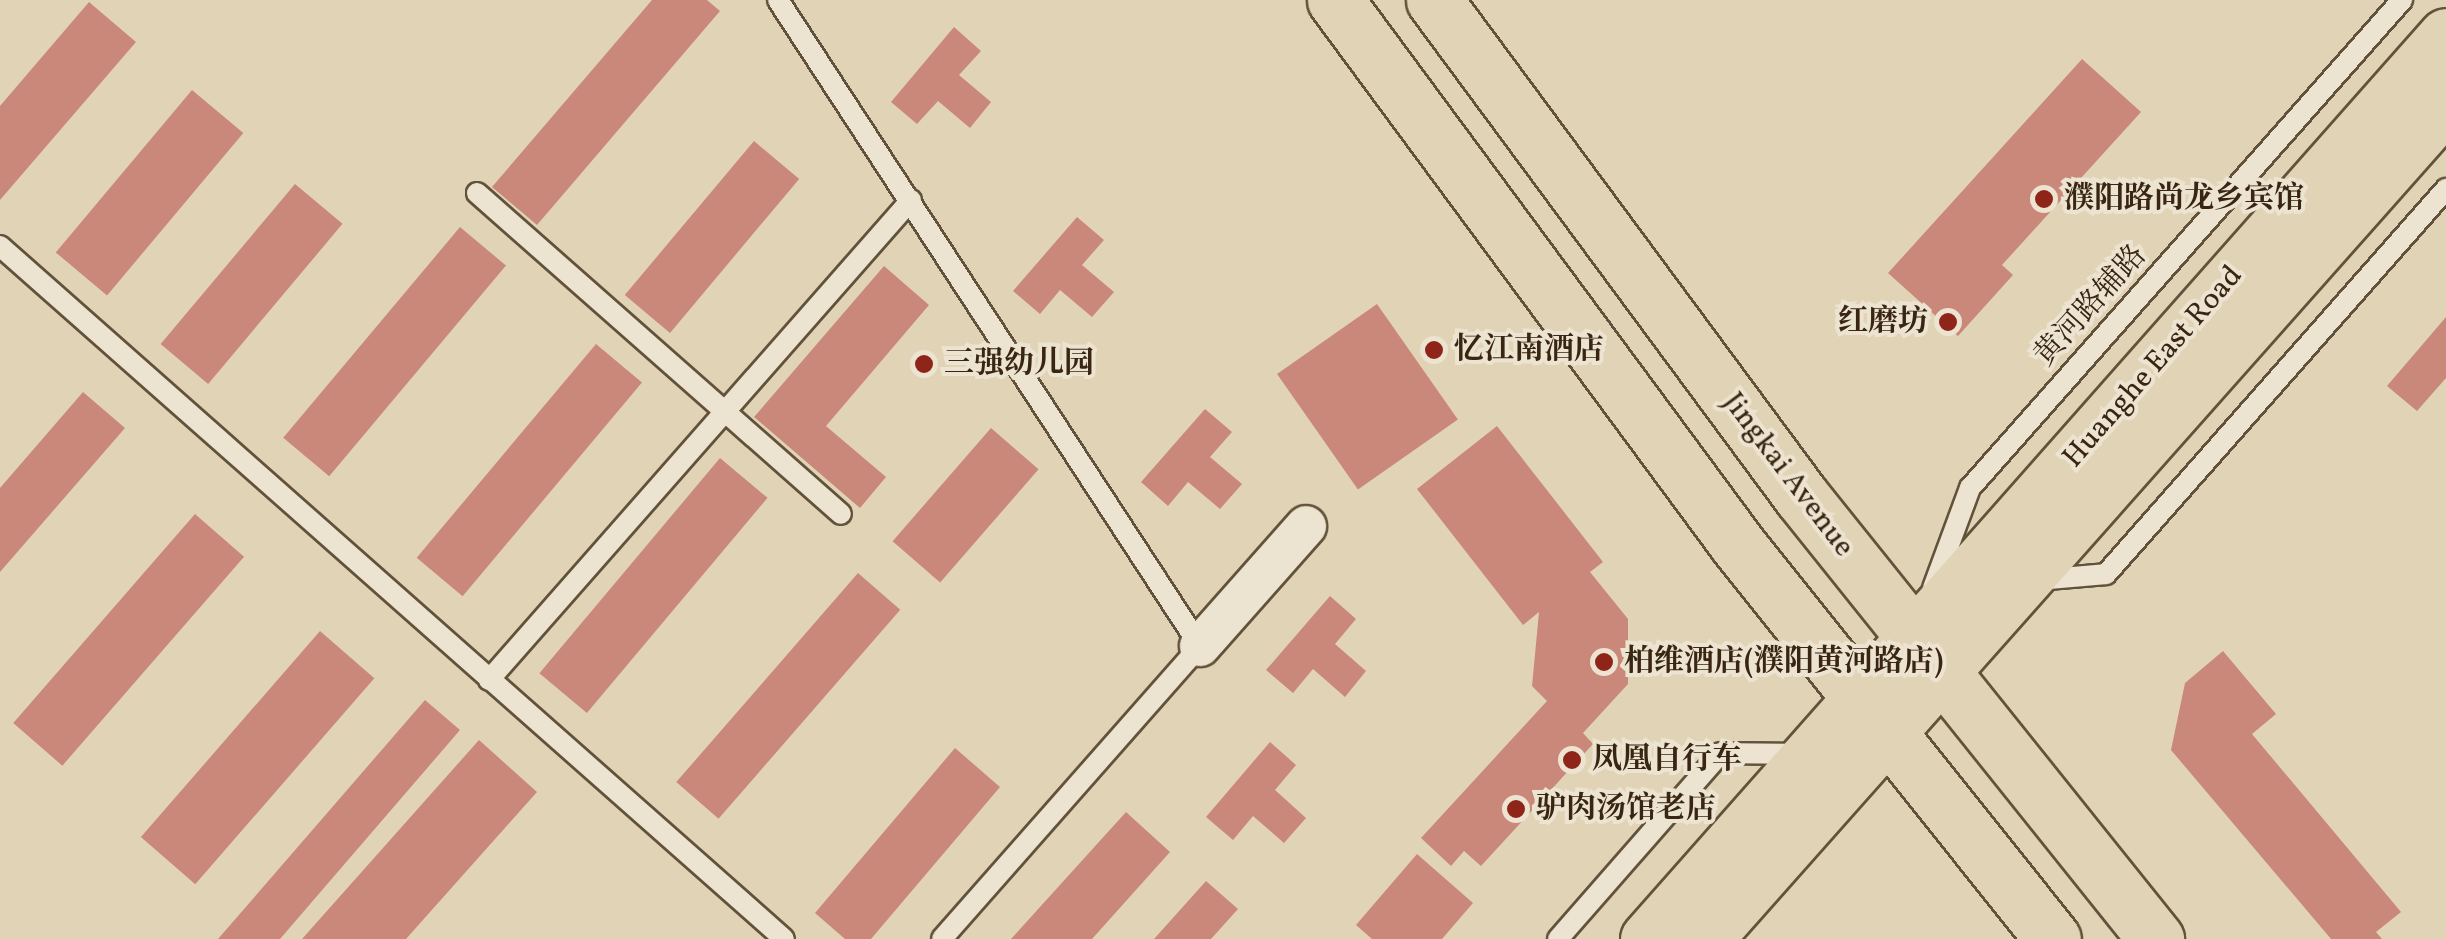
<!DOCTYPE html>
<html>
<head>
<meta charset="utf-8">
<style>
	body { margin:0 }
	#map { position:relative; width:2446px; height:939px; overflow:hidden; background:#e1d4b6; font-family:Vollkorn,"Noto Serif SC",serif }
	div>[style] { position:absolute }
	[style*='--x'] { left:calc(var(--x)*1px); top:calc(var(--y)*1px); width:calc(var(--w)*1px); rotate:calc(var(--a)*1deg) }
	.building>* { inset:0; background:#ca887b; transform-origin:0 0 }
	.roads { filter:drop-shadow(2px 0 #62523b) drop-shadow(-2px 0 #62523b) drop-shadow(0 2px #62523b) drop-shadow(0 -2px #62523b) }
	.lane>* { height:20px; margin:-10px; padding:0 10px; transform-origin:10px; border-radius:10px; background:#ece3d0 }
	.street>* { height:40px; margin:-20px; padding:0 20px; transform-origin:20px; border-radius:20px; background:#ece3d0 }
	.primary>* { height:55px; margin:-27.5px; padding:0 27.5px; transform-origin:27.5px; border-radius:27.5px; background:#e1d4b6 }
	.dots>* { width:28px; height:28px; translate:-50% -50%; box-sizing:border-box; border:5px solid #ece3d0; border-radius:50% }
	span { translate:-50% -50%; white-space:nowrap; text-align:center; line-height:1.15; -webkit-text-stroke:8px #ece3d0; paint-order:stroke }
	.poi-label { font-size:30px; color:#382612; font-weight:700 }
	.left { translate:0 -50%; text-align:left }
	.right { translate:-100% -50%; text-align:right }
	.street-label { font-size:30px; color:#382612 }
</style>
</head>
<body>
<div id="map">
	<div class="building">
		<i style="clip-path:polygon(652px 0,707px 0,720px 11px,537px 225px,492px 187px)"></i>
		<i style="clip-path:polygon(89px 2px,136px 42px,0 200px,0 106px)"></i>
		<i style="clip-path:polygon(954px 27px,981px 51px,959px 75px,991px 102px,970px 128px,938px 101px,917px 124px,891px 102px)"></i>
		<i style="clip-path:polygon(2082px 59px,2141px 112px,2002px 265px,2013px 275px,1958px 336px,1888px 273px)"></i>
		<i style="left:192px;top:90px;width:67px;height:212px;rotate:40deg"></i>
		<i style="left:754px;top:141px;width:59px;height:201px;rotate:40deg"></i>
		<i style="left:295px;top:184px;width:62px;height:209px;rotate:40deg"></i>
		<i style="clip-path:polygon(1077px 217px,1104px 240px,1082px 265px,1114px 292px,1092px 317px,1060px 290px,1040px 314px,1013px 291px)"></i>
		<i style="left:460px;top:227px;width:60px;height:275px;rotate:40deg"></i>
		<i style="clip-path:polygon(884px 266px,929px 305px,826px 426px,886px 477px,860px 508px,754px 417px)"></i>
		<i style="left:1377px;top:304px;width:141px;height:122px;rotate:55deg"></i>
		<i style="clip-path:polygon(2446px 317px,2446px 378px,2417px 411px,2387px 386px)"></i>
		<i style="left:596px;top:344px;width:60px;height:279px;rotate:40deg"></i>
		<i style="clip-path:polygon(83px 392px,125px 428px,0 572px,0 488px)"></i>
		<i style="clip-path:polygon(1205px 409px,1232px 432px,1210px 457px,1242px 484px,1220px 509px,1188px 482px,1168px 506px,1141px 482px)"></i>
		<i style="clip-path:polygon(1497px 426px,1603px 562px,1590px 572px,1628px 619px,1628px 684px,1583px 733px,1593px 744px,1481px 866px,1464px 851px,1451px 866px,1421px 838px,1547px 701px,1532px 686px,1539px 612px,1523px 625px,1417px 489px)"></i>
		<i style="left:991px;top:428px;width:63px;height:150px;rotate:41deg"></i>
		<i style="left:720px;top:458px;width:62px;height:281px;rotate:40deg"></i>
		<i style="left:195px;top:514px;width:65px;height:277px;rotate:41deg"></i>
		<i style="left:858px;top:573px;width:56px;height:277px;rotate:41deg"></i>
		<i style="clip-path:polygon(1330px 596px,1356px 619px,1335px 644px,1366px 671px,1345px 697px,1313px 669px,1293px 693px,1266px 670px)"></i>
		<i style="left:320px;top:631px;width:72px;height:273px;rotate:41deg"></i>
		<i style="clip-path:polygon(2223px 651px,2276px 714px,2252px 734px,2401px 912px,2376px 932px,2382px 939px,2331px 939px,2171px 750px,2185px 683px)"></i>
		<i style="clip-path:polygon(425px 700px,460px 730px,280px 939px,218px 939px)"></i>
		<i style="clip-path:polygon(479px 740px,537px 792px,406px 939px,302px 939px)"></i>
		<i style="clip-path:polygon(1270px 742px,1296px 765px,1275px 790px,1306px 818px,1284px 843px,1253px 816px,1233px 840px,1206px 817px)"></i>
		<i style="clip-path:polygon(955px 748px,1000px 787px,871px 939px,845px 939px,815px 913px)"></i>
		<i style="clip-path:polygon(1126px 812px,1170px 852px,1092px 939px,1011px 939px)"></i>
		<i style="clip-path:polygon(1417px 854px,1473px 903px,1442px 939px,1372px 939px,1356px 925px)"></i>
		<i style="clip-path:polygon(1206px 881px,1238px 909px,1211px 939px,1154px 939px)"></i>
	</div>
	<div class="roads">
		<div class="lane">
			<i style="--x:778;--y:0;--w:772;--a:56.85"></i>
			<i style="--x:1200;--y:646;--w:390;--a:131.4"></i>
			<i style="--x:477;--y:193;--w:485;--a:41.4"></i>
			<i style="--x:0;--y:246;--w:1046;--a:41.47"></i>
			<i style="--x:2038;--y:580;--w:68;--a:-5"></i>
			<i style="--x:2106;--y:574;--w:514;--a:-48.55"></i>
			<i style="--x:1933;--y:588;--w:107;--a:-69.7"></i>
			<i style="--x:1970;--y:488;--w:652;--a:-48.48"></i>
			<i style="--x:489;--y:680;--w:639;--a:-48.68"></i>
			<i style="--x:1558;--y:939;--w:247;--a:-48.8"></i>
			<i style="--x:1721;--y:753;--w:78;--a:0.7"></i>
		</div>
		<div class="street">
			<i style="--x:1200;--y:646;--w:160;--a:-48.5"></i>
		</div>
		<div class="primary">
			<i style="--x:1335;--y:0;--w:678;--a:53.52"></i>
			<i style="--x:1738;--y:545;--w:504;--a:51.36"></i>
			<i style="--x:1434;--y:0;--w:617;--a:53.5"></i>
			<i style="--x:1801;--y:496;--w:568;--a:51.29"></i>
			<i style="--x:1648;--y:939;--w:1205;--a:-48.53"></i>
			<i style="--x:1704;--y:939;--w:1118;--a:-48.41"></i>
		</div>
	</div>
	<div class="dots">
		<i style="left:2044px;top:199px;background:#8f2418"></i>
		<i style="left:1948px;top:322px;background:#8f2418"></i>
		<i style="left:1434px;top:350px;background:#8f2418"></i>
		<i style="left:924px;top:364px;background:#8f2418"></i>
		<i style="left:1604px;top:662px;background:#8f2418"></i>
		<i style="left:1572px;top:760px;background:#8f2418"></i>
		<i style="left:1516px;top:809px;background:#8f2418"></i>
	</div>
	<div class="poi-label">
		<span class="left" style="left:2064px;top:199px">濮阳路尚龙乡宾馆</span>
		<span class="right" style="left:1928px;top:322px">红磨坊</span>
		<span class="left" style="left:1454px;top:350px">忆江南酒店</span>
		<span class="left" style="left:944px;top:364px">三强幼儿园</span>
		<span class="left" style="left:1624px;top:662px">柏维酒店(濮阳黄河路店)</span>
		<span class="left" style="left:1592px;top:760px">凤凰自行车</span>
		<span class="left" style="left:1536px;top:809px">驴肉汤馆老店</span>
	</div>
	<div class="street-label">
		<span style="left:2091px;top:306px;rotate:-48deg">黄河路辅路</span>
		<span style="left:2153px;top:367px;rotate:-49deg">Huanghe East Road</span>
		<span style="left:1788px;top:475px;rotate:53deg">Jingkai Avenue</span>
	</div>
</div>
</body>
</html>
